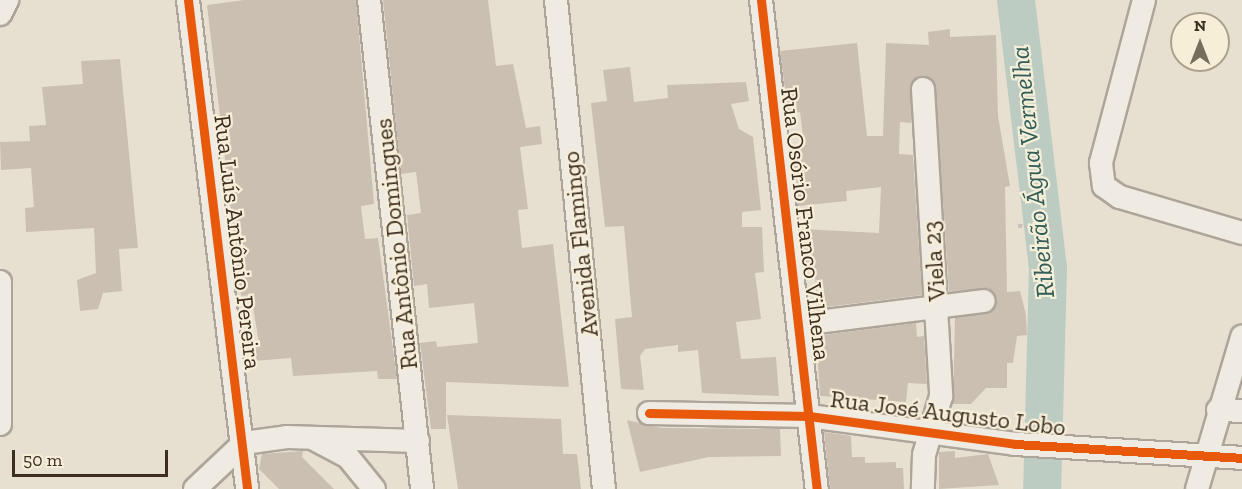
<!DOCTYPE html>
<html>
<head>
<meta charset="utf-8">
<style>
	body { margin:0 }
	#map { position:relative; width:1242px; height:489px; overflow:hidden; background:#e7e0d1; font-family:"Zilla Slab",serif }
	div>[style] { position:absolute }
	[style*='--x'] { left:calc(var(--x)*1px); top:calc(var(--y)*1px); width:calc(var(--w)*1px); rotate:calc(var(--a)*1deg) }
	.river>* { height:38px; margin:-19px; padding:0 19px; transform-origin:19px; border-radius:19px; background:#bcccc2 }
	.building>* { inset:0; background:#cbbfb2 }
	.path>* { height:4px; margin-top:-2px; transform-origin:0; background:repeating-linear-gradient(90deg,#c8c2b9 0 4.5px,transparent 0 7.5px) }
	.roads { filter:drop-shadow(2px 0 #ada599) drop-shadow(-2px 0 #ada599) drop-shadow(0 2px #ada599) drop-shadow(0 -2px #ada599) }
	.minor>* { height:22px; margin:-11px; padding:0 11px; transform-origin:11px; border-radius:11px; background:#efebe3 }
	.cycleway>* { height:9px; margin:-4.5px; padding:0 4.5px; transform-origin:4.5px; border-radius:4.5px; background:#e8590c }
	span { translate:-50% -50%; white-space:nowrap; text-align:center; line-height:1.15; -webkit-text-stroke:4.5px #f7eed8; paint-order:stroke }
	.street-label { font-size:24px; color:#3d2e20 }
	.water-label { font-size:26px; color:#2f5d5a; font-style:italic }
	.north { position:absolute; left:1170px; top:12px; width:60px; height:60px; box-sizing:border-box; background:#f7eed8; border:2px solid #ada18e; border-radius:50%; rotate:0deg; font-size:16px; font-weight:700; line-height:24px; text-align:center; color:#3d2e20 }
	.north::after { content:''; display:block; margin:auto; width:21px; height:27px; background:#786c5e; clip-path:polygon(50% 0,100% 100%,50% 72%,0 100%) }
	.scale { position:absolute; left:12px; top:450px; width:156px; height:27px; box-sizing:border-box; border:3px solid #3d2e20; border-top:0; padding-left:8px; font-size:18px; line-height:21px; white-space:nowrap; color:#3d2e20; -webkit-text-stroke:4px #f7eed8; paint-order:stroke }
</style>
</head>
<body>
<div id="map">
	<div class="river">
		<i style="--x:1016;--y:0;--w:269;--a:83.2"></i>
		<i style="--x:1048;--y:267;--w:222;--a:91.5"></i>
	</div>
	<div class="building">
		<i style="clip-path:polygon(244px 0,356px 0,374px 204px,361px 206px,365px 239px,378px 238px,397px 379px,378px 379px,377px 371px,293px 376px,291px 358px,254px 361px,251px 344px,259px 343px,251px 295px,241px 296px,207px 5px)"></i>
		<i style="clip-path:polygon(383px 0,488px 0,496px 66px,513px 64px,526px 128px,540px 126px,542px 144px,520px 147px,528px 209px,518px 210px,522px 248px,553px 244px,569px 387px,446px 382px,446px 429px,431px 429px,420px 343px,436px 341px,437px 347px,478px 343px,474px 303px,429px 308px,427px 284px,414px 286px,407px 215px,421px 213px,416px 172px,401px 174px)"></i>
		<i style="clip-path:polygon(950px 29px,950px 37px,996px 35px,998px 116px,1010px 186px,1005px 187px,1007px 292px,1020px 291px,1026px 315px,1027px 335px,1017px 336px,1013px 363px,1007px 363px,1007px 388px,986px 388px,971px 404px,953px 404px,955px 318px,992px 312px,997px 300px,989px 288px,949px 292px,935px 82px,923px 76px,911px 82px,911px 123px,900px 122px,899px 154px,913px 155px,922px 295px,818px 308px,814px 266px,805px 267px,802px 229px,879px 233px,881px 187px,846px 191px,847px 201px,798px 206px,791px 146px,804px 145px,800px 112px,788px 114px,780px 51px,857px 43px,867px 136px,883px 136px,886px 43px,929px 45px,928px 32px)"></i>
		<i style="clip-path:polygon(120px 59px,138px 248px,119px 249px,122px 291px,103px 293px,98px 309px,80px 311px,77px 280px,96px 273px,94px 228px,26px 232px,25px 208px,34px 207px,31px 168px,1px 170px,0 142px,30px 141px,29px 126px,46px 125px,42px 87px,83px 84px,81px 61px)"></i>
		<i style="clip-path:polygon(630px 67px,634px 102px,668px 98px,667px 85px,746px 82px,749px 101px,731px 104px,739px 129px,753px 137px,761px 210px,742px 212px,742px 227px,762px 227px,764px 272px,755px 273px,761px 319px,736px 322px,741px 359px,776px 357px,779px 396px,702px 393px,698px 350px,678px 352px,678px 345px,645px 349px,640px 356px,644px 390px,621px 389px,615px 319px,632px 317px,624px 226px,605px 227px,591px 103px,607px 101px,603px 70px)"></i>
		<i style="clip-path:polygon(916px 323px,917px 337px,924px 336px,927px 384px,908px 383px,906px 402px,820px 396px,816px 336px)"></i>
		<i style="clip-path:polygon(447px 415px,561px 419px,563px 454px,577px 454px,581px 489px,458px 489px)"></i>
		<i style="clip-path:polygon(627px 420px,661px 428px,780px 429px,781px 456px,709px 457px,640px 472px)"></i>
		<i style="clip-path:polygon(824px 432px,851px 436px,852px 457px,865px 457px,865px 463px,896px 462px,896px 468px,903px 468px,904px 489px,830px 489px)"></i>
		<i style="clip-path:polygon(303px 451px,302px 457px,334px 489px,279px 489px,259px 469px,262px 454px)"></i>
		<i style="clip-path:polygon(955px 451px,955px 458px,988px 454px,999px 485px,939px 489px,939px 452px)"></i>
	</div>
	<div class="path">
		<i style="--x:1018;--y:226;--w:39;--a:1"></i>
	</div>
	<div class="roads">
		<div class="minor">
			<i style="--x:188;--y:0;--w:493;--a:83.1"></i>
			<i style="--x:369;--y:0;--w:492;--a:83.8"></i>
			<i style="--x:556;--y:0;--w:491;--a:84.4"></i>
			<i style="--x:761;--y:0;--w:492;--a:83.5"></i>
			<i style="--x:1144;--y:0;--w:169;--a:104.8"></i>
			<i style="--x:1101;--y:163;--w:23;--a:83"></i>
			<i style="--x:1104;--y:186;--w:19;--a:35"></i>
			<i style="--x:1120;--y:197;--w:127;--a:16.4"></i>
			<i style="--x:0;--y:14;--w:16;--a:-63"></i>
			<i style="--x:923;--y:89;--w:308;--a:86.6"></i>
			<i style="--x:941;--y:396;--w:61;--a:106.1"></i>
			<i style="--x:924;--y:455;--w:34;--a:92"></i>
			<i style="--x:0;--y:282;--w:142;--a:90"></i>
			<i style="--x:802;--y:324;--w:183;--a:-7.2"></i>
			<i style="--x:1218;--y:410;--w:24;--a:2"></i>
			<i style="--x:649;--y:413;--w:160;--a:1.1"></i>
			<i style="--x:809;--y:416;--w:208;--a:7.7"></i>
			<i style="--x:1015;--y:444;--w:227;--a:3.5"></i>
			<i style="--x:316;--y:440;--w:36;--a:28"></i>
			<i style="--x:348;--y:457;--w:41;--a:50.9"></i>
			<i style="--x:195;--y:489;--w:67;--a:-43.2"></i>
			<i style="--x:244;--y:443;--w:43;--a:-7.9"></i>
			<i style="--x:287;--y:437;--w:131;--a:1.7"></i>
			<i style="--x:1197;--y:489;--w:159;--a:-73.5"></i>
		</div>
	</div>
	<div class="cycleway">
		<i style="--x:188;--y:0;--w:493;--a:83.1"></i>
		<i style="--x:761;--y:0;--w:492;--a:83.5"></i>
		<i style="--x:649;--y:413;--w:160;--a:1.1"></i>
		<i style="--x:809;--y:416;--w:208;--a:7.7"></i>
		<i style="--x:1015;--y:444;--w:227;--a:3.5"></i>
	</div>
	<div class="street-label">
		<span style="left:806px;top:224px;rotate:83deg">Rua Osório Franco Vilhena</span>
		<span style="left:238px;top:242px;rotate:83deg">Rua Luís Antônio Pereira</span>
		<span style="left:396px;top:244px;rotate:-96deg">Rua Antônio Domingues</span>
		<span style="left:580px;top:244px;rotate:-96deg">Avenida Flamingo</span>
		<span style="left:934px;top:261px;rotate:-94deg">Viela 23</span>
		<span style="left:948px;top:413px;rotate:7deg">Rua José Augusto Lobo</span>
	</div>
	<div class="water-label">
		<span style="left:1033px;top:172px;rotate:-96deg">Ribeirão Água Vermelha</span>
	</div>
	<div class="north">N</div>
	<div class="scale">50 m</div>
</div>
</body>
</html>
